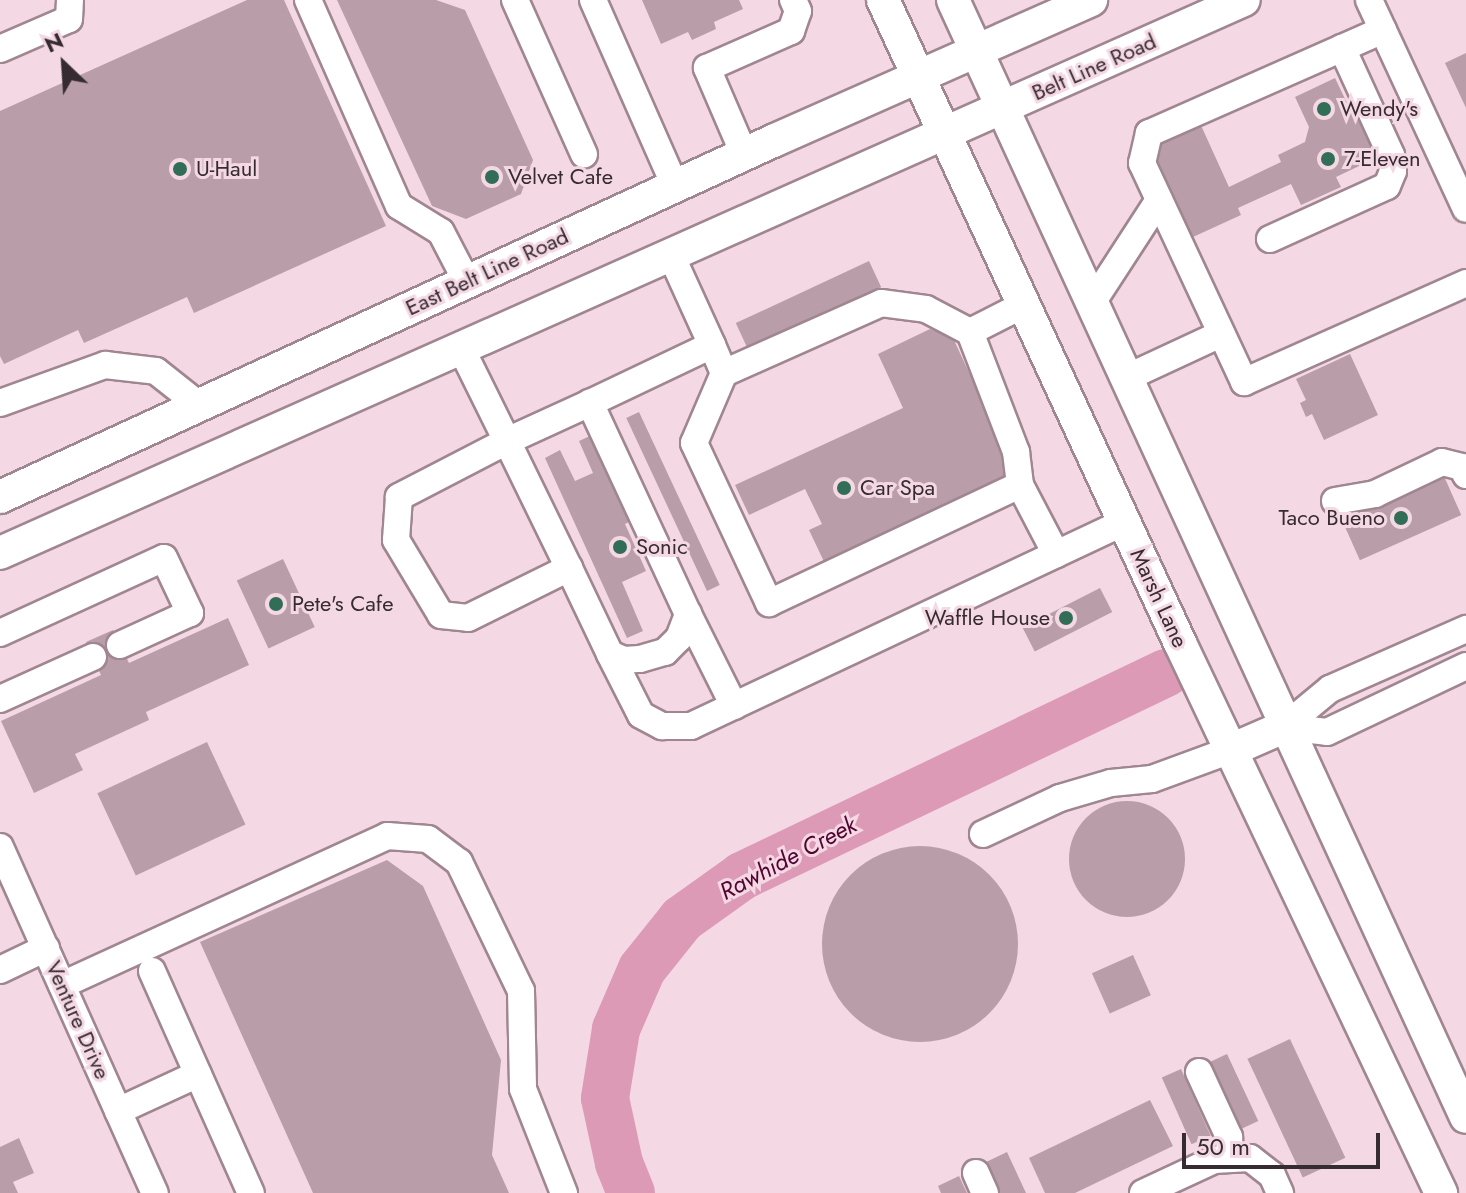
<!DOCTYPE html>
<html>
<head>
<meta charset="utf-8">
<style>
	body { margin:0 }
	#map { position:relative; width:1466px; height:1193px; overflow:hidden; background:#f4d8e3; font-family:Jost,sans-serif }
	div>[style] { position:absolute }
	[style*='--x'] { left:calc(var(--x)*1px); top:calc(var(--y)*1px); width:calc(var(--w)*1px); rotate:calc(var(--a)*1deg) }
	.river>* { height:48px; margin:-24px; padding:0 24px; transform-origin:24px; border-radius:24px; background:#dc9ab7 }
	.building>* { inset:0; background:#b99ea9; transform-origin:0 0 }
	.round { border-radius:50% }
	.roads { filter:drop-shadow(2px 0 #a08691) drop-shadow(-2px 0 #a08691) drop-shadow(0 2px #a08691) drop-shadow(0 -2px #a08691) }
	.minor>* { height:26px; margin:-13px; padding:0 13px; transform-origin:13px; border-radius:13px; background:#fff }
	.major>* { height:32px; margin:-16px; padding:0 16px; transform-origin:16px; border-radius:16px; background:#fff }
	.dots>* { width:22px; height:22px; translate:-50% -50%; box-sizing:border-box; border:4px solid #f4d8e3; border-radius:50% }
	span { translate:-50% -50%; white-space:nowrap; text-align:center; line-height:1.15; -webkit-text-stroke:6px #f4d8e3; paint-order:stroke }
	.street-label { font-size:22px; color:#362b30 }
	.poi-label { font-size:22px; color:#362b30 }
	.left { translate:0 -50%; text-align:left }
	.right { translate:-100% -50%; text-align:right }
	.water-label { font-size:24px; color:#530433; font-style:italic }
	.north { position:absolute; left:24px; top:24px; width:80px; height:80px; -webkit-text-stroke:6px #f4d8e3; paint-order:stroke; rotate:335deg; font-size:22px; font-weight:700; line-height:32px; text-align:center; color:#362b30 }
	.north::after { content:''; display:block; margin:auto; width:28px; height:36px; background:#362b30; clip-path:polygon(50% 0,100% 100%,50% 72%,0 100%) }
	.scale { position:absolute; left:1182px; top:1133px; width:198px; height:36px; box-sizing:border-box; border:4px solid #362b30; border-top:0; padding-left:10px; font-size:24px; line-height:28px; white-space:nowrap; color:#362b30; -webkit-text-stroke:6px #f4d8e3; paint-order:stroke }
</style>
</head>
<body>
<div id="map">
	<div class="river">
		<i style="--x:631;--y:1193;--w:32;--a:-112"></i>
		<i style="--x:619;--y:1163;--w:66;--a:-102.2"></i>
		<i style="--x:605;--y:1098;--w:70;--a:-80.9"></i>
		<i style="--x:616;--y:1029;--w:65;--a:-66.6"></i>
		<i style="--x:642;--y:969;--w:64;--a:-51.3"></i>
		<i style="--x:682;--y:919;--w:74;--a:-35.6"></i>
		<i style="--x:742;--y:876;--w:470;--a:-25.6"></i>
	</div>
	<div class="building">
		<i style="clip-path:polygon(247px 0,284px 0,386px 226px,194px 313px,187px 297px,84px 343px,78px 330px,4px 364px,0 356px,0 111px)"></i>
		<i style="clip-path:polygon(337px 0,436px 0,465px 10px,533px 160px,521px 194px,466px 219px,432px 206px)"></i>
		<i style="clip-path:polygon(642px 0,739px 0,743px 9px,714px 22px,716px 29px,692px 40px,688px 32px,661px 44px)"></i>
		<i style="clip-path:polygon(1466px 53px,1466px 108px,1445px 63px)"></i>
		<i style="clip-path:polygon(1335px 78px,1347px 103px,1352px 101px,1378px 157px,1336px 177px,1341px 187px,1301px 205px,1291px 184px,1238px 208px,1241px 215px,1193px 237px,1150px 144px,1199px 121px,1229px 187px,1281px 162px,1278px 155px,1305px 142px,1309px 127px,1295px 97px)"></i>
		<i style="left:869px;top:261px;width:29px;height:147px;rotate:65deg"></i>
		<i style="clip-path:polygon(930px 329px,953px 338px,1011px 463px,1001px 488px,827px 568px,809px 530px,822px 524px,805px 489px,749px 515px,735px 485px,903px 408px,878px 354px)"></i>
		<i style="clip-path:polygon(1350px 354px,1378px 415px,1324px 440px,1312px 414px,1306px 417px,1300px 403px,1306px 400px,1296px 379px)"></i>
		<i style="left:639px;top:412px;width:191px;height:14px;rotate:65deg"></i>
		<i style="clip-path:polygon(592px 435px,631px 521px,625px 524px,646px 571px,622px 582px,643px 631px,627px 638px,545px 458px,560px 450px,575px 481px,593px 473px,579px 441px)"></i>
		<i style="left:1443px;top:474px;width:45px;height:111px;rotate:66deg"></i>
		<i style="left:283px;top:559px;width:75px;height:51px;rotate:65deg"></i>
		<i style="left:1100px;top:588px;width:27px;height:87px;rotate:63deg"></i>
		<i style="clip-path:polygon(228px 618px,249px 665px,146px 712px,149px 720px,75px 754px,83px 770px,34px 793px,1px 721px,101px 675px,86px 642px,113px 630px,129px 663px)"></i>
		<i style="left:207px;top:742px;width:91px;height:121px;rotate:65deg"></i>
		<i class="round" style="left:1069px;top:801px;width:116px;height:116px"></i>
		<i class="round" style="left:822px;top:846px;width:196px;height:196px"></i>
		<i style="clip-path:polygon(387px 860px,423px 886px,501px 1060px,492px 1155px,509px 1193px,313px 1193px,200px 942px)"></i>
		<i style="left:1133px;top:955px;width:44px;height:45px;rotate:66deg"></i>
		<i style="left:1290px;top:1039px;width:131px;height:47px;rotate:65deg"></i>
		<i style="left:1227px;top:1054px;width:74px;height:22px;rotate:65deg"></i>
		<i style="left:1181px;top:1069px;width:73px;height:21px;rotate:66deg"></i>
		<i style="clip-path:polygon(1150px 1100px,1173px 1146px,1075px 1193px,1045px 1193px,1029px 1158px)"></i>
		<i style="clip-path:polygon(19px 1138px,34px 1173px,13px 1182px,18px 1193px,0 1193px,0 1147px)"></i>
		<i style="clip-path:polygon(1007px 1152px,1026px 1193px,998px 1193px,984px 1163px)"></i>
		<i style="clip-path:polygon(959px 1176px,967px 1193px,941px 1193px,938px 1186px)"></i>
	</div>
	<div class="roads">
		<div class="minor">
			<i style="--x:308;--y:0;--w:225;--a:66.2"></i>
			<i style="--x:399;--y:206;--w:49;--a:31.8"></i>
			<i style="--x:441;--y:232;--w:56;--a:62.5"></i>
			<i style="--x:515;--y:0;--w:169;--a:65.9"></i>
			<i style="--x:593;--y:0;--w:203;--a:66.2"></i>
			<i style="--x:1369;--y:0;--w:230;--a:65.1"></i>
			<i style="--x:1383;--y:30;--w:256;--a:156.2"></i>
			<i style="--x:1149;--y:133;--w:31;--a:103"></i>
			<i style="--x:1142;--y:163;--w:242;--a:65"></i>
			<i style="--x:1244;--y:382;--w:243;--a:-24"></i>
			<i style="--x:0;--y:49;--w:75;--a:-23.5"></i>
			<i style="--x:69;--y:19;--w:19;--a:-87"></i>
			<i style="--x:744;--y:154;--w:94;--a:-113.3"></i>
			<i style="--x:707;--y:68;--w:92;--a:-23.8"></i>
			<i style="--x:791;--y:31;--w:21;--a:-71"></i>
			<i style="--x:798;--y:11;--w:12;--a:-114"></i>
			<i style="--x:1270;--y:239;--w:128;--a:-24.4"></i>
			<i style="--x:1387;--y:186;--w:16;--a:-68"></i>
			<i style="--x:1393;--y:171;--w:16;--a:-97"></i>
			<i style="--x:1391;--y:155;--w:118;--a:-114.6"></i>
			<i style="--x:1092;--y:303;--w:123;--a:-57"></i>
			<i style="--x:970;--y:332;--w:129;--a:69"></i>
			<i style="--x:1016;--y:452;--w:33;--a:83"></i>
			<i style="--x:1020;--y:485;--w:78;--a:62.4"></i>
			<i style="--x:712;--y:345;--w:30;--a:67"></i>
			<i style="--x:724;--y:373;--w:172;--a:-24"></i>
			<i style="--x:881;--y:303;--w:45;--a:7.6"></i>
			<i style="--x:926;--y:309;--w:50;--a:27.6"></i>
			<i style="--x:970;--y:332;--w:59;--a:-27"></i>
			<i style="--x:461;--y:348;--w:104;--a:63.7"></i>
			<i style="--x:507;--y:441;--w:141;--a:64"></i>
			<i style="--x:569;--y:568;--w:95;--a:64.5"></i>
			<i style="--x:610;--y:654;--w:15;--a:23"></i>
			<i style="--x:624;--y:660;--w:16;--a:-4"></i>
			<i style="--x:640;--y:659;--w:26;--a:-16"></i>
			<i style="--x:665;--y:652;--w:20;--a:-45"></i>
			<i style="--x:679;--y:638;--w:26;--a:-69"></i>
			<i style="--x:688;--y:614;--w:233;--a:-114.9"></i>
			<i style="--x:590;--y:403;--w:91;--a:155.4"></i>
			<i style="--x:507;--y:441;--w:122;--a:152.6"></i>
			<i style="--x:399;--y:497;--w:43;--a:94"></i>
			<i style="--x:396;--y:540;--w:87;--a:59"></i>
			<i style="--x:441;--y:615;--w:27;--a:6"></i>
			<i style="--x:468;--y:618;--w:113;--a:-26.3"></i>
			<i style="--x:724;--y:373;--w:76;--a:113.2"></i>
			<i style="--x:694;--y:443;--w:177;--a:64.9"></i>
			<i style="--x:769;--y:603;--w:277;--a:-25.2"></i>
			<i style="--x:1126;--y:378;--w:105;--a:-24.9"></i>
			<i style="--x:0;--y:403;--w:112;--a:-19.9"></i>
			<i style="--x:105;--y:365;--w:51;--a:6.7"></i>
			<i style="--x:156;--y:371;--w:55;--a:38.3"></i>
			<i style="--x:590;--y:403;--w:135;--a:-25.4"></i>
			<i style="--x:712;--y:345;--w:99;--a:-114.5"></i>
			<i style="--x:1335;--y:501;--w:41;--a:-9.9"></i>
			<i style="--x:1375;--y:494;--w:74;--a:-25.5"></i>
			<i style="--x:1442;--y:462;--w:21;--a:14"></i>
			<i style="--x:1462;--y:467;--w:9;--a:63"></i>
			<i style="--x:688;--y:614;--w:103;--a:63.4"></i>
			<i style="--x:0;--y:633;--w:180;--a:-24.6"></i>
			<i style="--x:164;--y:558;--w:61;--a:64.7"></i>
			<i style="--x:190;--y:613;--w:77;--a:155.4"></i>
			<i style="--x:610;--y:654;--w:68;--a:63.1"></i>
			<i style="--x:641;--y:715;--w:24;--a:28"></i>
			<i style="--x:662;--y:726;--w:29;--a:0"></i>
			<i style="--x:691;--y:726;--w:479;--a:-25.2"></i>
			<i style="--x:0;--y:699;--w:102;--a:-24.3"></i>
			<i style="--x:1284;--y:727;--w:60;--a:-39.6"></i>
			<i style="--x:1330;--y:689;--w:149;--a:-23.8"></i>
			<i style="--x:1284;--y:727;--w:43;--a:6.6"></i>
			<i style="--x:1327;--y:732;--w:154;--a:-25.4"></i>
			<i style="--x:983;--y:834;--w:85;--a:-25.1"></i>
			<i style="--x:1060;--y:798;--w:53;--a:-16.4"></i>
			<i style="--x:1111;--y:783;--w:41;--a:-5.6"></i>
			<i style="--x:1152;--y:779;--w:84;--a:-20.2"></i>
			<i style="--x:0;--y:847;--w:379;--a:65.9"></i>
			<i style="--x:0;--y:970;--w:51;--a:-25.6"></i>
			<i style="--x:152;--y:971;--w:243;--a:66"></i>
			<i style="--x:62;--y:985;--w:358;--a:-24.6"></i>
			<i style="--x:387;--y:836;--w:41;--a:4.2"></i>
			<i style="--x:428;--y:839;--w:39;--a:37"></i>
			<i style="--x:459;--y:862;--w:143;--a:64.3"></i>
			<i style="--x:521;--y:991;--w:98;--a:88.8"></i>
			<i style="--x:523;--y:1089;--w:112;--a:68.5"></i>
			<i style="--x:1199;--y:1072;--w:72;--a:65.2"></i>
			<i style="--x:1229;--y:1137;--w:22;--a:87"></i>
			<i style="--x:118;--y:1111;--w:88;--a:-24.8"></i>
			<i style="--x:976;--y:1173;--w:22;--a:66"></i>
			<i style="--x:1143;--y:1193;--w:78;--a:-24.9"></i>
			<i style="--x:1214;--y:1160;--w:36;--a:-3"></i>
			<i style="--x:1250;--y:1158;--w:28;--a:38"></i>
			<i style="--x:1272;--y:1175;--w:20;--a:66"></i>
		</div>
		<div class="major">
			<i style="--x:883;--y:0;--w:708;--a:65.21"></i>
			<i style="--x:1180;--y:643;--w:609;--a:64.61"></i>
			<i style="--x:953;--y:0;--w:1229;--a:65.33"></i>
			<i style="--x:0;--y:497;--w:851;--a:-24.73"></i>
			<i style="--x:773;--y:141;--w:348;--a:-23.9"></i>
			<i style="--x:0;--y:553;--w:1361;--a:-23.97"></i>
			<i style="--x:1231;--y:750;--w:58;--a:-23.5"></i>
		</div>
	</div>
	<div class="dots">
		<i style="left:1324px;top:109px;background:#326d57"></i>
		<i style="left:1328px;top:159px;background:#326d57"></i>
		<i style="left:180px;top:169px;background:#326d57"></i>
		<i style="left:492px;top:177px;background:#326d57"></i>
		<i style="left:844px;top:488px;background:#326d57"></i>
		<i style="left:1401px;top:518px;background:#326d57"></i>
		<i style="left:620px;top:547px;background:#326d57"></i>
		<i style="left:276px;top:604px;background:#326d57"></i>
		<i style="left:1066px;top:618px;background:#326d57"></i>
	</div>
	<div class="street-label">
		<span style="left:1094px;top:67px;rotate:-24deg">Belt Line Road</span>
		<span style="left:487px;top:272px;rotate:-25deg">East Belt Line Road</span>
		<span style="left:1159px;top:598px;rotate:65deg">Marsh Lane</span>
		<span style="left:78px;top:1020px;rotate:66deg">Venture Drive</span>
	</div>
	<div class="poi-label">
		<span class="left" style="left:1340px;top:109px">Wendy's</span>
		<span class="left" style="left:1344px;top:159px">7-Eleven</span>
		<span class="left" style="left:196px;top:169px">U-Haul</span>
		<span class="left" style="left:508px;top:177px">Velvet Cafe</span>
		<span class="left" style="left:860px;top:488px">Car Spa</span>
		<span class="right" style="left:1385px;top:518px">Taco Bueno</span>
		<span class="left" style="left:636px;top:547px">Sonic</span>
		<span class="left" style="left:292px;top:604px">Pete's Cafe</span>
		<span class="right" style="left:1050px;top:618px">Waffle House</span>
	</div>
	<div class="water-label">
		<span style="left:788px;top:858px;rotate:-28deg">Rawhide Creek</span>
	</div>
	<div class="north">N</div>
	<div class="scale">50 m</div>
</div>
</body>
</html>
